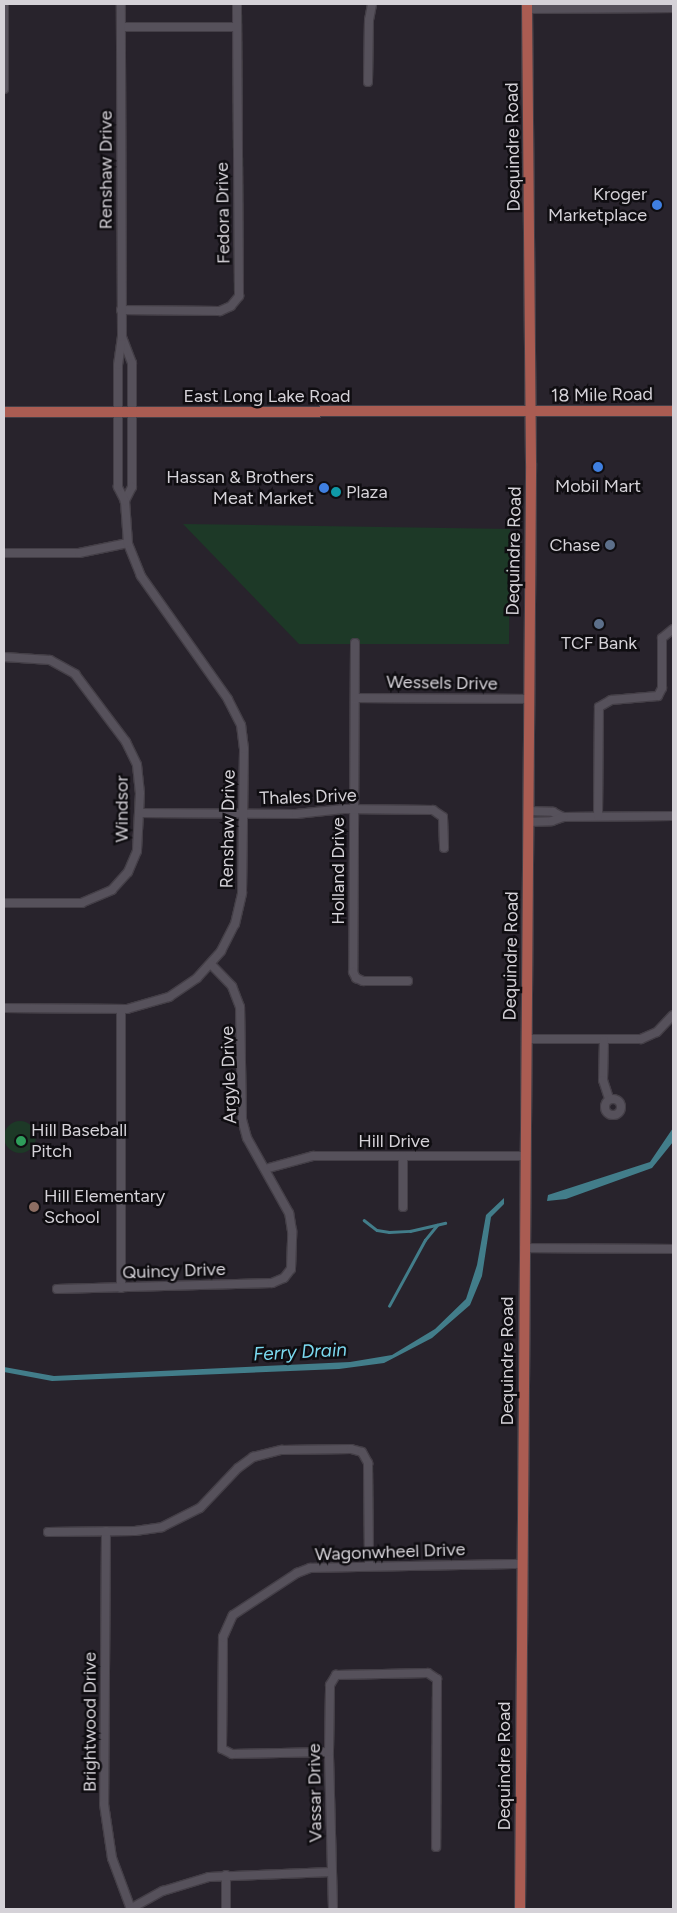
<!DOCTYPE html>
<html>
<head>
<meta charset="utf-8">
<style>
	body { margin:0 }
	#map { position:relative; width:677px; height:1913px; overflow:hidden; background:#28232c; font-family:Figtree,sans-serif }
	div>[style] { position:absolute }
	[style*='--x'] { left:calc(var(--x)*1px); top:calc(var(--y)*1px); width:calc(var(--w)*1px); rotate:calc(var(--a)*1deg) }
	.green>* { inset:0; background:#1d3927 }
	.round { border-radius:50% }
	.water>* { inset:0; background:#427d8a }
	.stream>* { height:2.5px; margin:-1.25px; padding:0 1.25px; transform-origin:1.25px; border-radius:1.25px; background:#427d8a }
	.roads { filter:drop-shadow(1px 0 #443f47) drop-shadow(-1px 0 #443f47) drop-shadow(0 1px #443f47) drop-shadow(0 -1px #443f47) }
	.minor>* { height:8px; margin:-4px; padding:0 4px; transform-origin:4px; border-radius:4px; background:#56515b }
	.minor>.ring { margin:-4px; padding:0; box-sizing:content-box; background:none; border:8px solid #56515b; border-radius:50% }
	.major>* { height:10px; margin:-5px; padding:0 5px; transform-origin:5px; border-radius:5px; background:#aa5c52 }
	.dots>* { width:14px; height:14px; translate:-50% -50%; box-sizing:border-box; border:2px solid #0f0d11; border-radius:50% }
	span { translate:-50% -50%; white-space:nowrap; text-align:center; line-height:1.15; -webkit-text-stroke:5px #0f0d11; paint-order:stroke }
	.street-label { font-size:18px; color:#d5d2d8 }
	.poi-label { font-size:18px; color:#d5d2d8 }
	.right { translate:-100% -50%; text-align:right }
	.left { translate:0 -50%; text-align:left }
	.water-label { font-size:19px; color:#7bd9ef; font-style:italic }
	.frame { position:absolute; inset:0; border:5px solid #d5d2d8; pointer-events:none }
</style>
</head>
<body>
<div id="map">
	<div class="green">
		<i style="clip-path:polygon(183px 524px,510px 529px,509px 644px,299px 644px)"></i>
		<i class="round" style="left:4px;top:1121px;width:32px;height:32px"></i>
	</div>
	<div class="water">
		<i style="clip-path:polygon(673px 1128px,673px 1142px,652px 1168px,566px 1199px,547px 1201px,548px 1195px,650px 1162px)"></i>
		<i style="clip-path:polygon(504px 1198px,504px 1204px,491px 1217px,482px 1276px,470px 1305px,432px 1338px,384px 1363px,339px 1369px,52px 1381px,4px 1372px,4px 1367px,54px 1376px,350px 1362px,392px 1355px,435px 1329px,466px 1299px,477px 1265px,486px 1215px)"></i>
	</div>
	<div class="stream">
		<i style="--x:364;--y:1220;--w:16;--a:38"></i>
		<i style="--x:377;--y:1230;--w:12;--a:9"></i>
		<i style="--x:389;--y:1232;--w:21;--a:-3"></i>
		<i style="--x:410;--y:1231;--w:36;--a:-13"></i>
		<i style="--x:389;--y:1306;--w:75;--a:-61.4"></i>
		<i style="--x:425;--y:1240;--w:19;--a:-51"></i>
	</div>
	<div class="roads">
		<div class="minor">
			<i style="--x:528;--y:9;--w:145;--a:-0.4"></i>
			<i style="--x:121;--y:27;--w:116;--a:0"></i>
			<i style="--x:368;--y:82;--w:62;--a:-89.1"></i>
			<i style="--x:369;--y:20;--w:16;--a:-79"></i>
			<i style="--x:4;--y:89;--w:85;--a:-90"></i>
			<i style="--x:121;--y:310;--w:99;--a:0.6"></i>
			<i style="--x:220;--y:311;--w:12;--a:-24"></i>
			<i style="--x:231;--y:306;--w:13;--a:-51"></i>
			<i style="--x:239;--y:296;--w:292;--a:-90.4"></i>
			<i style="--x:122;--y:337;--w:28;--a:69"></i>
			<i style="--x:132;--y:363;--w:124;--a:90"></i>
			<i style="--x:132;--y:487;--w:16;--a:117"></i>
			<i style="--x:4;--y:553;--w:75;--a:0"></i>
			<i style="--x:79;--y:553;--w:50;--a:-11.5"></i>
			<i style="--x:355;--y:643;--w:329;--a:90.3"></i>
			<i style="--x:353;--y:972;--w:7;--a:63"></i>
			<i style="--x:356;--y:978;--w:8;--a:23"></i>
			<i style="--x:363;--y:981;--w:45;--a:0"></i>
			<i style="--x:4;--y:657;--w:46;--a:3.7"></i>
			<i style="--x:50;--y:660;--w:29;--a:29"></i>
			<i style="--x:75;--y:674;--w:85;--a:53.1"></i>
			<i style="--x:126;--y:742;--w:25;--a:64"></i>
			<i style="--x:137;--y:765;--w:28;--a:84"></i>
			<i style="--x:140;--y:793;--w:58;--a:93"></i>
			<i style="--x:137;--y:851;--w:23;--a:113"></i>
			<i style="--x:128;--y:872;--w:24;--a:132"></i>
			<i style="--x:112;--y:890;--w:33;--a:157"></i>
			<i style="--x:82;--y:903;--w:78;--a:180"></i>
			<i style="--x:355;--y:698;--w:174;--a:0.3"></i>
			<i style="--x:528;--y:811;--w:25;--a:2"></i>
			<i style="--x:553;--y:812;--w:11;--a:27"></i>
			<i style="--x:563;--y:817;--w:110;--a:-0.5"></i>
			<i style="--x:139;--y:813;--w:157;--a:0.4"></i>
			<i style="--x:296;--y:814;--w:48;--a:-5.9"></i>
			<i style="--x:344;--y:809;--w:89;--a:0.6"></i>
			<i style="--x:433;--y:810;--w:12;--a:35"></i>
			<i style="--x:443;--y:817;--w:31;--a:88"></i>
			<i style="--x:598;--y:816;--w:109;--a:-89.5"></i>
			<i style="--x:599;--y:707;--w:14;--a:-30"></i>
			<i style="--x:611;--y:700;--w:47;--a:-4.9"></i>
			<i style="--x:658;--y:696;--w:9;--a:-63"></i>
			<i style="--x:662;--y:688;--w:50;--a:-90"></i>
			<i style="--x:662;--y:638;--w:14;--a:-39"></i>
			<i style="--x:528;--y:822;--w:24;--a:-2"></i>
			<i style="--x:552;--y:821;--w:12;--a:-20"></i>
			<i style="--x:4;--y:1008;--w:123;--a:0.5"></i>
			<i style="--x:127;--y:1009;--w:44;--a:-15.9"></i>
			<i style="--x:169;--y:997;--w:34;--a:-34"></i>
			<i style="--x:197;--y:978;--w:36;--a:-48"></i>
			<i style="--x:221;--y:951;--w:30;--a:-63"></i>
			<i style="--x:235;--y:924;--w:32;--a:-77"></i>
			<i style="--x:242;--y:893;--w:144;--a:-89.2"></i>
			<i style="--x:244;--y:749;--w:24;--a:-97"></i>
			<i style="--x:241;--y:725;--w:29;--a:-117"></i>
			<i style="--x:228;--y:699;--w:151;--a:-125.3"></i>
			<i style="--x:141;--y:576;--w:35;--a:-112"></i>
			<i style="--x:128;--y:543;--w:42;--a:-94.1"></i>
			<i style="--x:125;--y:501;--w:16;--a:-117"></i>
			<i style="--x:118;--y:487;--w:122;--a:-90"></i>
			<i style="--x:118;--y:365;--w:28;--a:-82"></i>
			<i style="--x:122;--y:337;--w:333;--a:-90.2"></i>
			<i style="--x:121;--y:1009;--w:279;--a:90"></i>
			<i style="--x:526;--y:1039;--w:115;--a:0"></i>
			<i style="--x:641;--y:1039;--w:17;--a:-24"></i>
			<i style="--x:657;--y:1032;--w:23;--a:-47"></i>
			<i style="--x:604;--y:1040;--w:40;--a:91.4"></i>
			<i style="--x:603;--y:1080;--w:20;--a:72"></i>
			<i class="ring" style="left:605px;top:1099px;width:8px;height:8px"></i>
			<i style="--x:265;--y:1169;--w:50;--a:-15.2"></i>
			<i style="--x:313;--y:1156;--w:212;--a:0"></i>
			<i style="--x:403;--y:1207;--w:51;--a:-90"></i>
			<i style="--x:524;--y:1248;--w:149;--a:0.4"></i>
			<i style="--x:57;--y:1289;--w:215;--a:-1.6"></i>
			<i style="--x:272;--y:1283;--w:13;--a:-23"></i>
			<i style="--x:284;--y:1278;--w:11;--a:-52"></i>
			<i style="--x:291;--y:1269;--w:38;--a:-88"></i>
			<i style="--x:292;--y:1231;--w:18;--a:-99"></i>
			<i style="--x:289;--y:1213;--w:86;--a:-119.2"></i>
			<i style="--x:247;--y:1138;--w:20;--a:-105"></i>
			<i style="--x:242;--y:1119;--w:112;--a:-91"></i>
			<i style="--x:240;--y:1007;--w:22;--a:-111"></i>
			<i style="--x:232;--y:986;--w:30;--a:-134"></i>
			<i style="--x:106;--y:1531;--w:273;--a:90.4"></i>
			<i style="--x:104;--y:1804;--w:55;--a:81.6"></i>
			<i style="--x:112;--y:1858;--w:54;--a:69.6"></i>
			<i style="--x:48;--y:1532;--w:87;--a:-0.7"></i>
			<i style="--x:135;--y:1531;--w:27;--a:-8"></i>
			<i style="--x:162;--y:1527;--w:42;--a:-26.6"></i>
			<i style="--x:200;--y:1508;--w:55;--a:-46.5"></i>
			<i style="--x:238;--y:1468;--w:19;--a:-36"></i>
			<i style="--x:253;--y:1457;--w:30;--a:-14"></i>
			<i style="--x:282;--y:1450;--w:69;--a:-0.8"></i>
			<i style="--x:351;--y:1449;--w:11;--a:15"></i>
			<i style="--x:362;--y:1452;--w:13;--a:61"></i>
			<i style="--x:368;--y:1463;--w:103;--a:89.4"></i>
			<i style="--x:329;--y:1752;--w:97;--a:178.8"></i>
			<i style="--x:232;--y:1754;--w:11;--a:-153"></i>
			<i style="--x:222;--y:1749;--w:112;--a:-89.5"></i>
			<i style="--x:223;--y:1637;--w:24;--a:-66"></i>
			<i style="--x:233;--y:1615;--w:77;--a:-33.3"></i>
			<i style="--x:297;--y:1573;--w:14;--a:-21"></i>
			<i style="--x:310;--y:1568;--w:212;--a:-1.1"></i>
			<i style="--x:226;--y:1875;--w:34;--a:90"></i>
			<i style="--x:130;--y:1909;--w:38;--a:-29"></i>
			<i style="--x:163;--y:1891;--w:48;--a:-16.9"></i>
			<i style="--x:209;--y:1877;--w:122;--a:-2.3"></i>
			<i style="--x:333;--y:1909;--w:157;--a:-91.5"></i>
			<i style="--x:329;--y:1752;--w:67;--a:-89.1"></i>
			<i style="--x:330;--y:1685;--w:12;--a:-59"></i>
			<i style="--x:336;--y:1675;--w:92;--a:-1.2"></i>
			<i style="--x:428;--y:1673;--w:11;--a:34"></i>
			<i style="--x:437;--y:1679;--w:168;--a:90.3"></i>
		</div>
		<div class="major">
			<i style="--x:4;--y:412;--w:669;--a:-0.09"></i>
			<i style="--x:520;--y:1909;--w:1446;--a:-89.56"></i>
			<i style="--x:531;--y:463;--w:459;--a:-90.5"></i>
		</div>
	</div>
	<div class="dots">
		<i style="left:657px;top:205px;background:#3f7fe0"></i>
		<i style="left:598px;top:467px;background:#3f7fe0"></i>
		<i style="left:324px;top:488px;background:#3f7fe0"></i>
		<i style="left:336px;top:492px;background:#0f9aa8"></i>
		<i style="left:610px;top:545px;background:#5c6f8a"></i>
		<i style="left:599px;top:624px;background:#5c6f8a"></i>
		<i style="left:21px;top:1141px;background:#2e9e5b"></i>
		<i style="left:34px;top:1207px;background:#8d6e63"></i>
	</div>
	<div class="street-label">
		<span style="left:513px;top:147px;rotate:-91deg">Dequindre Road</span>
		<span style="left:106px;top:170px;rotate:-90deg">Renshaw Drive</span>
		<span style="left:223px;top:213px;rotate:-91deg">Fedora Drive</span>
		<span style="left:602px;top:395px;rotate:-1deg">18 Mile Road</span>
		<span style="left:267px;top:396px">East Long Lake Road</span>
		<span style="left:514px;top:551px;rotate:-89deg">Dequindre Road</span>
		<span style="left:442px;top:683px;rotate:1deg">Wessels Drive</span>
		<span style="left:308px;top:797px;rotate:-2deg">Thales Drive</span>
		<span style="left:122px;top:809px;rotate:-90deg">Windsor</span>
		<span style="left:228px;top:829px;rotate:-89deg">Renshaw Drive</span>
		<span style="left:338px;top:871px;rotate:-90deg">Holland Drive</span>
		<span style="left:511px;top:956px;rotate:-89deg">Dequindre Road</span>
		<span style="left:229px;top:1075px;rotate:-92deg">Argyle Drive</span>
		<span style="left:394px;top:1141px">Hill Drive</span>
		<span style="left:174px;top:1271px;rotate:-2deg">Quincy Drive</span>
		<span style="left:507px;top:1361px;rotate:-90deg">Dequindre Road</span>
		<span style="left:390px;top:1552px;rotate:-2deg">Wagonwheel Drive</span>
		<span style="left:90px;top:1722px;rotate:-90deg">Brightwood Drive</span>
		<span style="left:504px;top:1766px;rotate:-90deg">Dequindre Road</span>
		<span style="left:315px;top:1793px;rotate:-91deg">Vassar Drive</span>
	</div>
	<div class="poi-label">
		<span class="right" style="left:647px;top:205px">Kroger<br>Marketplace</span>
		<span class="right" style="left:314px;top:488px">Hassan &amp; Brothers<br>Meat Market</span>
		<span style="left:598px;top:486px">Mobil Mart</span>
		<span class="left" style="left:346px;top:492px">Plaza</span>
		<span class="right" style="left:600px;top:545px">Chase</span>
		<span style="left:599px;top:643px">TCF Bank</span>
		<span class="left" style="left:31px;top:1141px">Hill Baseball<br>Pitch</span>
		<span class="left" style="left:44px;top:1207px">Hill Elementary<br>School</span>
	</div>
	<div class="water-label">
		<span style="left:300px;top:1352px;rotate:-3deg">Ferry Drain</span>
	</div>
	<div class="frame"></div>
</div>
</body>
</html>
